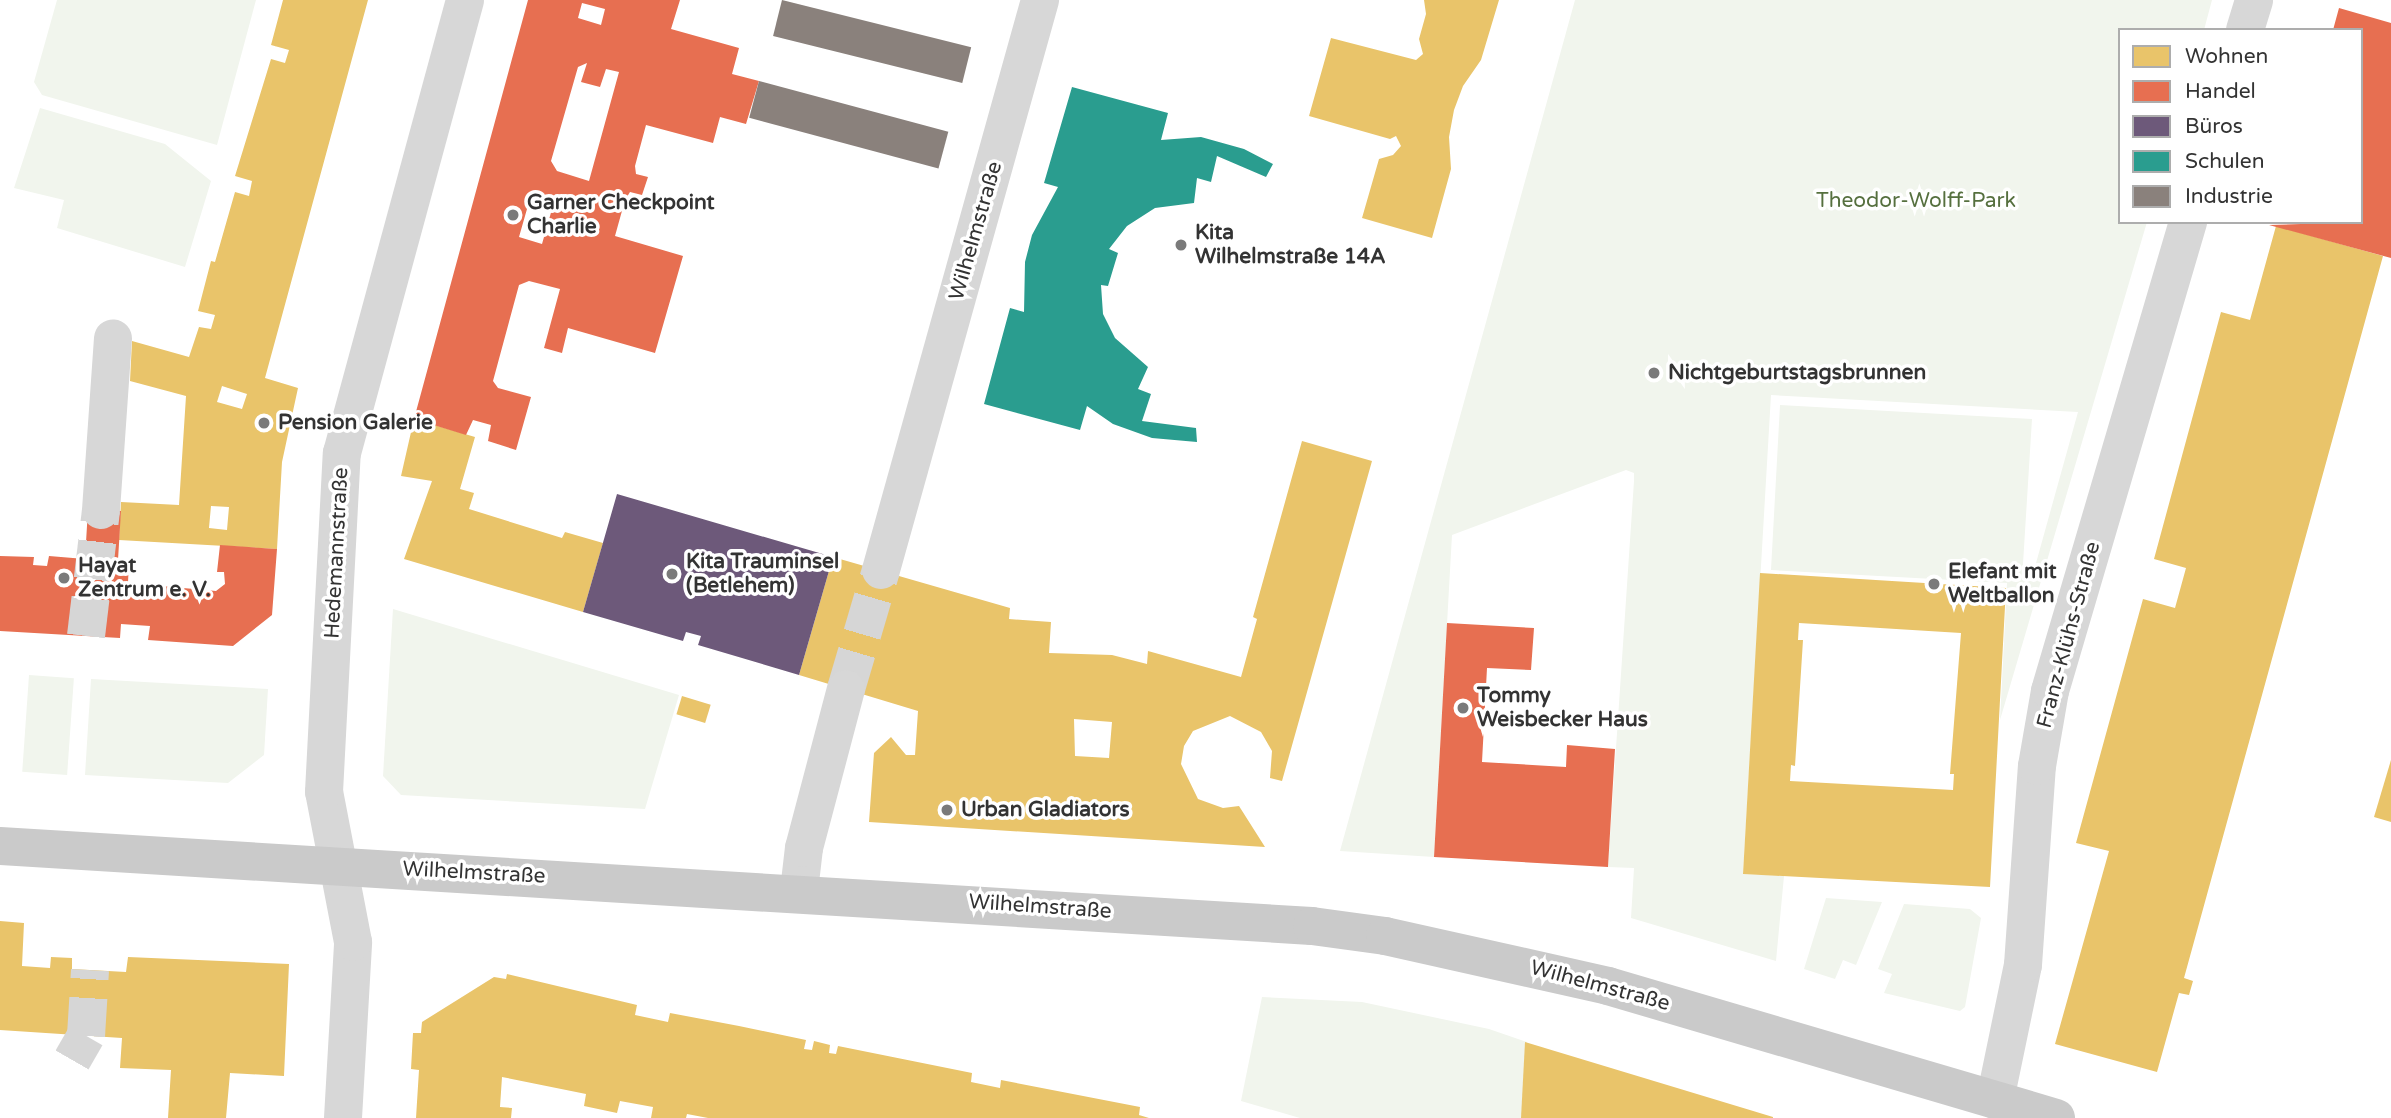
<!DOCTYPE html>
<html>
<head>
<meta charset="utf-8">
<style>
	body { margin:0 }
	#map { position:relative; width:2391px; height:1118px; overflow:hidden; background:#fff; font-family:"Varela Round",sans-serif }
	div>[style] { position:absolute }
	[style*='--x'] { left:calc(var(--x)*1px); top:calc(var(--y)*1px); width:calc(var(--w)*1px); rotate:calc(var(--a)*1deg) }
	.green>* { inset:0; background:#f1f5ed; transform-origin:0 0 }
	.homes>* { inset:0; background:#e9c46a; transform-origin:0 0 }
	.shops>* { inset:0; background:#e76f51 }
	.offices>* { inset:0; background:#6d597a }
	.schools>* { inset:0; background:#2a9d8f }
	.industry>* { inset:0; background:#8a817c; transform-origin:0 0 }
	.minor-tunnel>* { height:38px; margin-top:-19px; transform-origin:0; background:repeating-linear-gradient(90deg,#d6d6d6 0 38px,transparent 0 57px) }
	.minor>* { height:38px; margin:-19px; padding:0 19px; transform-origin:19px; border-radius:19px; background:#d7d7d7 }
	.major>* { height:38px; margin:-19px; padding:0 19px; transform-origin:19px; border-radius:19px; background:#cacaca }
	.dots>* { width:19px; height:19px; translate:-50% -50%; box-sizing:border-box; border:4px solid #fff; border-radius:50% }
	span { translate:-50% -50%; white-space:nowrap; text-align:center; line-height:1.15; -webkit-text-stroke:7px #fff; paint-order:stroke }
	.park-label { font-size:21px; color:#56703f }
	.poi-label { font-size:21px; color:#333; font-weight:700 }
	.left { translate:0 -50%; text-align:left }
	.street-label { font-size:21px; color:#333 }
	.legend { position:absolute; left:2118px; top:28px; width:245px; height:196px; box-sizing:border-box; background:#fff; border:2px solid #adadad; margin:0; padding:9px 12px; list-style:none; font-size:21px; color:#333 }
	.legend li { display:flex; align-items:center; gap:14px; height:35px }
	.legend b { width:35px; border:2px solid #adadad }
</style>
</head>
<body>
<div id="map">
	<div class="green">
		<i style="clip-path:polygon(57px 0,256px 0,217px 145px,42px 95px,34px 82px)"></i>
		<i style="clip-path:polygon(1575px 0,2212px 0,2204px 30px,2120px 30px,2120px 222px,2147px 222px,2000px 720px,2007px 583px,1771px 570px,1780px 405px,2032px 419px,2022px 580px,2031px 581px,2078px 412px,1771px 395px,1743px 874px,1784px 876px,1776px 961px,1631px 918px,1634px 868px,1608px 867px,1634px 481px,1634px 473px,1626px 470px,1452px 535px,1434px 857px,1340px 851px)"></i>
		<i style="clip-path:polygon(40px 108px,165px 144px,211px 181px,185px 267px,57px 228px,64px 200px,14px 188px)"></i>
		<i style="clip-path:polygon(393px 609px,679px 695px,645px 809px,401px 795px,383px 776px)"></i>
		<i style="left:29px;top:675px;width:45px;height:97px;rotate:4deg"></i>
		<i style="clip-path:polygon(91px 679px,268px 689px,264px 755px,228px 783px,85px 775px)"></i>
		<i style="clip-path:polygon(1826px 898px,1882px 902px,1856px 965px,1843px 960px,1835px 979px,1804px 969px)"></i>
		<i style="clip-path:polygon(1904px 904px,1970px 909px,1981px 918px,1965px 1007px,1960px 1011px,1884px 993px,1892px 974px,1878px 969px)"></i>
		<i style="clip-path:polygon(1262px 997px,1362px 1002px,1489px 1029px,1527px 1042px,1522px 1118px,1300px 1118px,1241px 1101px)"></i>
	</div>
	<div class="homes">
		<i style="clip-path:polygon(evenodd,283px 0,368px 0,265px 378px,298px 388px,282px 462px,277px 549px,119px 540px,121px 502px,179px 505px,186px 396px,130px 381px,132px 341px,189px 357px,199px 327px,211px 329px,215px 315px,198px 311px,211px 261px,215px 262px,235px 192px,249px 196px,252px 181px,235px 176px,271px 59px,285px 63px,289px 50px,271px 45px,283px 0,222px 386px,247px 394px,242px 409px,217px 402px,222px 386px,283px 0,211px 506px,229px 507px,227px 530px,209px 528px,211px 506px)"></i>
		<i style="clip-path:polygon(1424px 0,1499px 0,1481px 60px,1463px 86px,1454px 110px,1449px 137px,1451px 169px,1432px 238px,1362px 218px,1379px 159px,1393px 155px,1401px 146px,1396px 136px,1390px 139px,1309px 116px,1331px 38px,1416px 60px,1423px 54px,1419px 39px,1426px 14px)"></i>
		<i style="clip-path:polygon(2276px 226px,2383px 256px,2184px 978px,2193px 981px,2189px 995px,2179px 993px,2157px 1072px,2055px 1044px,2109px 851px,2076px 843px,2143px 599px,2175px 608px,2186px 568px,2154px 559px,2221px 312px,2250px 320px)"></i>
		<i style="clip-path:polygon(414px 419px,475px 437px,460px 489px,474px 493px,469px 509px,562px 538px,565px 532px,603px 543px,583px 612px,404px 559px,432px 481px,401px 476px)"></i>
		<i style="clip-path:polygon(evenodd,1302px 441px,1372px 461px,1282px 781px,1270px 778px,1272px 751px,1261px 732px,1230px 716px,1193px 731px,1184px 746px,1181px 764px,1198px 799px,1223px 808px,1239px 806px,1265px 847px,869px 822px,874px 753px,891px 737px,906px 755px,915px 755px,918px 711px,799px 675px,833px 557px,1010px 608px,1009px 619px,1051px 622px,1049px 653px,1112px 655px,1147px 664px,1148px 651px,1241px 677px,1257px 619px,1253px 617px,1302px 441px,1074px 719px,1112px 722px,1109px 758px,1075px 756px,1074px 719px)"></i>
		<i style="clip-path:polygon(evenodd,1760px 573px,2006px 588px,1990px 887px,1743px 874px,1760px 573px,1799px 623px,1961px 633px,1950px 774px,1954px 774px,1953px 790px,1790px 781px,1791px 765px,1795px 766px,1803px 640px,1798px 640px,1799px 623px)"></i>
		<i style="left:682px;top:696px;width:30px;height:19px;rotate:17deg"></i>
		<i style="clip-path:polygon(2391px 760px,2391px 822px,2374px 817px)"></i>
		<i style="clip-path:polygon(0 921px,24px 923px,22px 966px,50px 968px,51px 957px,72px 958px,72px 969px,126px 972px,128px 957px,289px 964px,284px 1076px,230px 1073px,226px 1118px,168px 1118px,171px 1070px,120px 1068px,122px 1038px,0 1030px)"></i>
		<i style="clip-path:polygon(507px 974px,637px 1005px,635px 1015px,668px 1022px,670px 1013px,739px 1026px,806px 1040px,804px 1049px,812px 1050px,814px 1041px,830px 1045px,829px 1053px,836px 1054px,838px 1046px,972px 1073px,971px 1082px,1000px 1088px,1001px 1080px,1140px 1107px,1139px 1115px,1149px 1118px,708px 1118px,687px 1114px,686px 1118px,651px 1118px,653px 1107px,620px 1101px,617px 1113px,584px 1106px,586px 1094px,502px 1077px,500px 1107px,512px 1108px,511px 1118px,416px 1118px,419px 1070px,411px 1069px,413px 1033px,421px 1033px,422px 1022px,494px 977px,506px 979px)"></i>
		<i style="clip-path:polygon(1525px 1042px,1773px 1117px,1773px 1118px,1521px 1118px)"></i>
	</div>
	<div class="shops">
		<i style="clip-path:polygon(evenodd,528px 0,680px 0,671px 29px,739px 48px,732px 74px,759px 81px,746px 124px,720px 117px,713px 143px,646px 125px,635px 166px,636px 174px,648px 177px,642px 195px,630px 192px,625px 200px,615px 236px,683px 256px,655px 353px,568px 328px,562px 353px,544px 348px,560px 289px,529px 281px,519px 285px,493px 381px,498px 388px,531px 397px,516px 450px,488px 441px,491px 425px,473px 420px,466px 435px,414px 419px,528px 0,582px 3px,605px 9px,601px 25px,578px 18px,582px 3px,528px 0,587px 63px,581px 82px,600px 87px,606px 69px,619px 72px,589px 181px,557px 171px,551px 161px,578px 67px,587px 63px,528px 0,529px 202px,552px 209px,542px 244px,519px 237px,529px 202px)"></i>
		<i style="clip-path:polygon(2339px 8px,2391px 23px,2391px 258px,2269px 225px,2361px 222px,2361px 30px,2333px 30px)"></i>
		<i style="clip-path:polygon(88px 509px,121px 511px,118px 560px,129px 560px,128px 583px,216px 591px,225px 584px,224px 572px,217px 572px,220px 545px,277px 549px,272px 615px,233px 646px,148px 640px,150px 626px,121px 624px,120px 638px,0 631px,0 556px,34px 557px,33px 565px,47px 566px,49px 556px,85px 559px)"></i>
		<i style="clip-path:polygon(1447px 623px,1534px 628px,1531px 670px,1487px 668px,1482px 762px,1566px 767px,1567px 745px,1615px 749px,1608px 867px,1434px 857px)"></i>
	</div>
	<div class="offices">
		<i style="clip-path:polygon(617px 494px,833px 557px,799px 675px,698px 645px,701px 636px,686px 632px,683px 641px,583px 612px)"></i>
	</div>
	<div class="schools">
		<i style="clip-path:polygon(1072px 87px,1168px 113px,1161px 140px,1201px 137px,1244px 149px,1273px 164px,1266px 177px,1217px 156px,1211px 182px,1197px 178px,1194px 203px,1155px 208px,1127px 226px,1109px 249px,1118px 253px,1108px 286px,1101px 285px,1103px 314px,1115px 338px,1148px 367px,1138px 389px,1151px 394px,1142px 421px,1196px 428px,1197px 442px,1152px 438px,1113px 424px,1087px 406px,1080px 430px,984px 404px,1010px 308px,1024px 312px,1025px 262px,1032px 235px,1058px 187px,1044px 183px)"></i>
	</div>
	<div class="industry">
		<i style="left:782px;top:0;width:195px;height:37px;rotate:14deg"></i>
		<i style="left:759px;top:81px;width:196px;height:38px;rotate:15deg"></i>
	</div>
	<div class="minor-tunnel">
		<i style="--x:86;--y:636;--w:127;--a:-83.2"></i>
		<i style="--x:846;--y:689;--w:124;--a:-73.6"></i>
		<i style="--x:72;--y:1060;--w:28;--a:-60"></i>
		<i style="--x:86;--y:1036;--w:66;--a:-86.5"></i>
	</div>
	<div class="minor">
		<i style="--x:2245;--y:30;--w:31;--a:-73"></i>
		<i style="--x:101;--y:510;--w:172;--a:-86"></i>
		<i style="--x:881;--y:570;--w:592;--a:-74.41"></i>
		<i style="--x:799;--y:891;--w:43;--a:-83.4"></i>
		<i style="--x:804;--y:848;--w:164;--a:-75.2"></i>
		<i style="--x:1995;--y:1100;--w:138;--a:-78.3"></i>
		<i style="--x:2023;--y:965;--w:199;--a:-86"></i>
		<i style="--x:2037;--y:766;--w:76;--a:-80.2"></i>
		<i style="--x:2050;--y:691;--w:489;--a:-73.6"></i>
		<i style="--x:343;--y:1118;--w:176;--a:-86.7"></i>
		<i style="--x:353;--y:942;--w:153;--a:-100.9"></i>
		<i style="--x:324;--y:792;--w:339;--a:-87"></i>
		<i style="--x:342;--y:453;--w:469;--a:-74.8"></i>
	</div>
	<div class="major">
		<i style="--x:0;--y:846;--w:1314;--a:3.49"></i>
		<i style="--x:1312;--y:926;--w:74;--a:7.8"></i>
		<i style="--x:1385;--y:936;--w:229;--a:12.6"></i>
		<i style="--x:1608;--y:986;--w:467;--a:16.4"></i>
	</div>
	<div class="dots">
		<i style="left:513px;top:215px;background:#7a7a7a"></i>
		<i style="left:1181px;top:245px;background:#7a7a7a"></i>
		<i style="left:1654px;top:373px;background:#7a7a7a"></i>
		<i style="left:264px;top:423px;background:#7a7a7a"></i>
		<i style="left:672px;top:574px;background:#7a7a7a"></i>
		<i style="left:64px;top:578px;background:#7a7a7a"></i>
		<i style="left:1934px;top:584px;background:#7a7a7a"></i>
		<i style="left:1463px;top:708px;background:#7a7a7a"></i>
		<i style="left:947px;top:810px;background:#7a7a7a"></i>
	</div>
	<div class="park-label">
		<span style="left:1916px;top:201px">Theodor-Wolff-Park</span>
	</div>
	<div class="poi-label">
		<span class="left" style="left:527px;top:215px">Garner Checkpoint<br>Charlie</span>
		<span class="left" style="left:1195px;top:245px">Kita<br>Wilhelmstraße 14A</span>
		<span class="left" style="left:1668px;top:373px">Nichtgeburtstagsbrunnen</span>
		<span class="left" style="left:278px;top:423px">Pension Galerie</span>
		<span class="left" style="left:686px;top:574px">Kita Trauminsel<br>(Betlehem)</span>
		<span class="left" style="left:78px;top:578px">Hayat<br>Zentrum e. V.</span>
		<span class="left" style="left:1948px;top:584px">Elefant mit<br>Weltballon</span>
		<span class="left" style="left:1477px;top:708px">Tommy<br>Weisbecker Haus</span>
		<span class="left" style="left:961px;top:810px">Urban Gladiators</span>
	</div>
	<div class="street-label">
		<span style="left:976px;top:231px;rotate:-74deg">Wilhelmstraße</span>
		<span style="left:337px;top:553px;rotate:-87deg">Hedemannstraße</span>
		<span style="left:2069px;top:635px;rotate:-75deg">Franz-Klühs-Straße</span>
		<span style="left:474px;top:873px;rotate:3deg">Wilhelmstraße</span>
		<span style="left:1040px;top:907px;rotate:4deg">Wilhelmstraße</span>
		<span style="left:1600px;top:986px;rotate:15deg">Wilhelmstraße</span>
	</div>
	<ul class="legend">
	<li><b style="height:19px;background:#e9c46a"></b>Wohnen</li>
	<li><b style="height:19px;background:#e76f51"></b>Handel</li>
	<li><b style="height:19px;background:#6d597a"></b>Büros</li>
	<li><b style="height:19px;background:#2a9d8f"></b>Schulen</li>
	<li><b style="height:19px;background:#8a817c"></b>Industrie</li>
	</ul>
</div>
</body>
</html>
